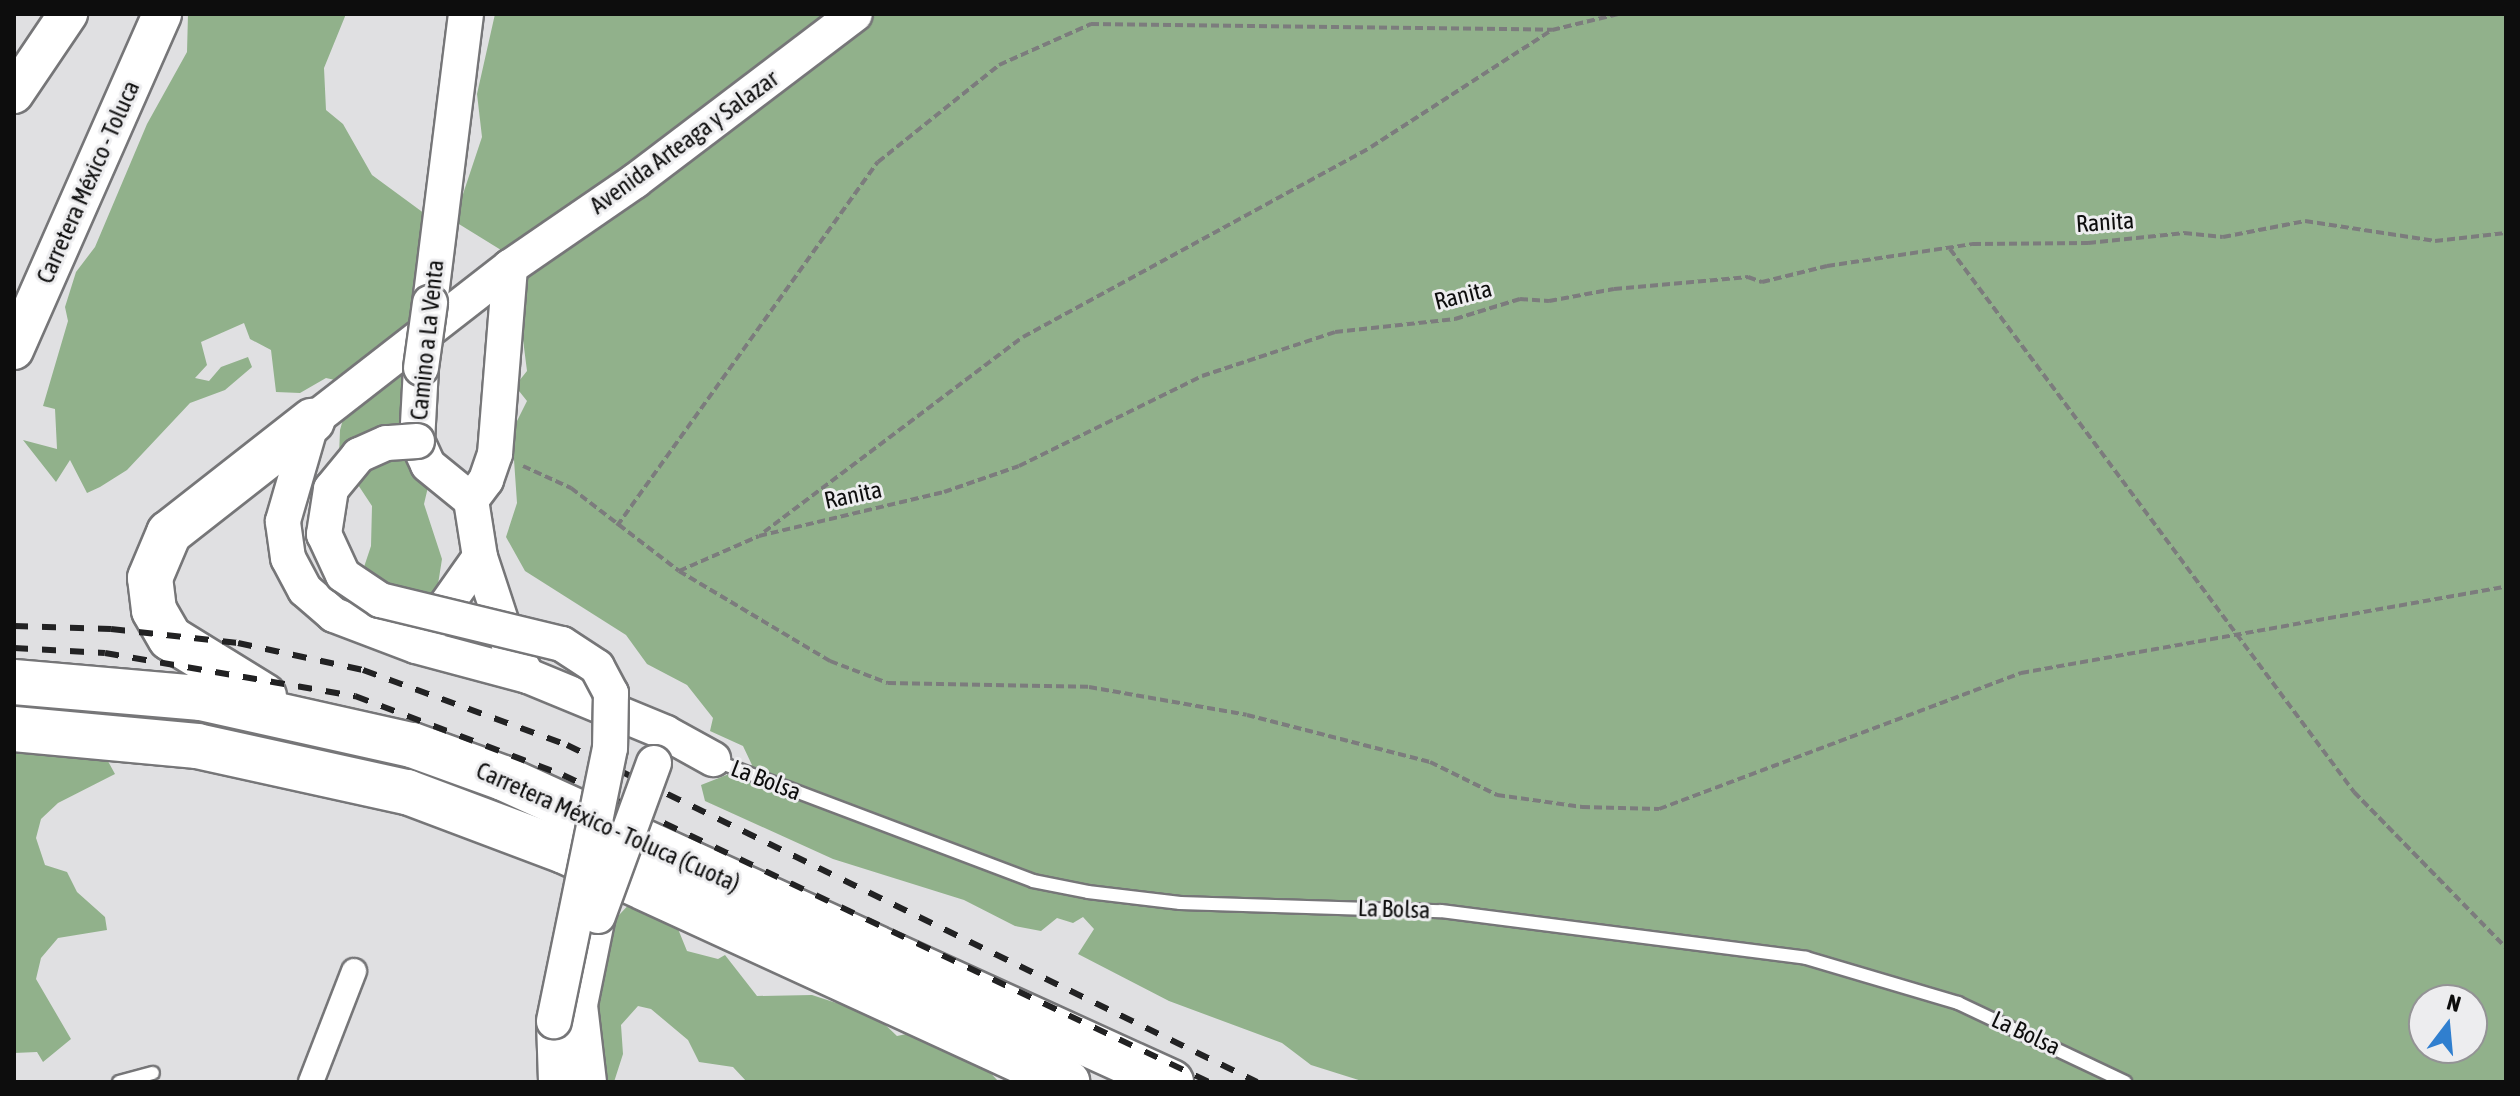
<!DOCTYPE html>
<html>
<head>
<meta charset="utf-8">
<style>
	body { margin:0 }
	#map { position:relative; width:2520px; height:1096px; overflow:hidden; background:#e0e0e2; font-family:"Asap Condensed",sans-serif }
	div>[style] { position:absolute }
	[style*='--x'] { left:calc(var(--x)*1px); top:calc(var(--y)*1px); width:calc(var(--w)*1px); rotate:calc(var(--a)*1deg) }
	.forest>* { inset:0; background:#91b18b }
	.path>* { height:4px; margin-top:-2px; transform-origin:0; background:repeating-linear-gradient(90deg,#7c7c7d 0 8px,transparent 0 12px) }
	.roads { filter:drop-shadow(2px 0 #767678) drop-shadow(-2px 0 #767678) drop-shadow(0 2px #767678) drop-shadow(0 -2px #767678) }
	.lane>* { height:12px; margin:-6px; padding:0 6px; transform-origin:6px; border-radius:6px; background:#fff }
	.street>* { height:24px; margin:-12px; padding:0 12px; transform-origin:12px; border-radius:12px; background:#fff }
	.secondary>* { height:34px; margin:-17px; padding:0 17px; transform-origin:17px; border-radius:17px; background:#fff }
	.primary>* { height:38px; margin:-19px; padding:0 19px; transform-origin:19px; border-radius:19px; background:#fff }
	.highway>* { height:44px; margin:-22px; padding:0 22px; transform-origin:22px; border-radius:22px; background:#fff }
	.rail>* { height:6px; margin-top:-3px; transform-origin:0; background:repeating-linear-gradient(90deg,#222223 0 14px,transparent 0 28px) }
	.bridges { filter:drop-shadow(2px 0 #767678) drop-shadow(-2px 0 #767678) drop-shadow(0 2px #767678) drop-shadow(0 -2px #767678) }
	.secondary-bridge>* { height:34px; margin:-17px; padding:0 17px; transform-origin:17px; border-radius:17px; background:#fff }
	span { translate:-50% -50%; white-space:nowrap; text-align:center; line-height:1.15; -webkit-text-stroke:6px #ededef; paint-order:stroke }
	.street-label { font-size:24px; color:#0d0d0d }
	.frame { position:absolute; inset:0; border:16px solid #0d0d0d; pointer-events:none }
	.north { position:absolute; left:2408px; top:984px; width:80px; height:80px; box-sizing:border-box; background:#ededef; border:2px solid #939395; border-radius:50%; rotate:16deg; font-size:22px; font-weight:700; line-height:32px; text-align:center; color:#0d0d0d }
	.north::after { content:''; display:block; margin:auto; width:28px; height:36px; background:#307fcf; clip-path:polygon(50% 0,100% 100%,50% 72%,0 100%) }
</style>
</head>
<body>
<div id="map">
	<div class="forest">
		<i style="clip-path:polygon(188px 14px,346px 14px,324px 68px,326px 110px,343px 124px,372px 175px,436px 222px,399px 361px,403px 377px,425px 397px,441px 480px,428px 487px,424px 504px,442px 559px,436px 597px,408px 595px,361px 576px,371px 546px,372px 506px,339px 456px,340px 430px,353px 384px,326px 378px,300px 393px,276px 392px,271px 350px,250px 339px,244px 323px,201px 342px,207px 365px,195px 378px,209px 381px,221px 367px,248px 357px,252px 367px,225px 390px,190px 403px,127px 470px,100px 487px,87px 493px,70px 460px,56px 482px,23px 440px,57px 449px,55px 409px,43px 406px,68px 321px,65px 307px,76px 272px,95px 247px,147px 124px,187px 52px)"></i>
		<i style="clip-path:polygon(evenodd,495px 14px,2506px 14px,2506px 1082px,1365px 1082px,1311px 1065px,1282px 1043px,1169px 1001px,1078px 954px,1094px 929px,1083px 917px,1073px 923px,1057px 918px,1041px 931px,1015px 926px,964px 900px,833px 859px,705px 801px,701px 785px,752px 765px,743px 746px,710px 731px,713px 718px,687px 685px,647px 664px,626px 635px,525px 571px,506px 537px,517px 503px,512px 431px,527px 401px,515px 386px,527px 371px,512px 253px,508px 246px,501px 250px,454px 221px,482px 137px,477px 94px,495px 14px,2424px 1000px,2472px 1000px,2472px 1048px,2424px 1048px,2424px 1000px)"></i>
		<i style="clip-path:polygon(14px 730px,98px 743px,115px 774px,58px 803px,41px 819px,36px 838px,45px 865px,67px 872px,77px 892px,105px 917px,107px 930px,58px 938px,41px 958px,36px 979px,71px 1039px,43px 1062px,37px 1052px,14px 1053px)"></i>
		<i style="clip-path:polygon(635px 898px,676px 924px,687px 951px,718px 959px,725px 955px,757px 996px,812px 995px,876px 1016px,897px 1036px,916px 1032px,967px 1048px,999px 1082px,747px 1082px,733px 1067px,699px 1062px,688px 1040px,651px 1009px,638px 1006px,621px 1025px,623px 1054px,614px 1082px,590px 1082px,589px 947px)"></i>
	</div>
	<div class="path">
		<i style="--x:1950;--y:249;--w:677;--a:53.35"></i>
		<i style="--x:2354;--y:792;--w:218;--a:45.7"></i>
		<i style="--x:523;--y:466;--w:53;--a:24.6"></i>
		<i style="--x:571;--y:488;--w:136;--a:37.5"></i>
		<i style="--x:679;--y:571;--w:87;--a:-23.6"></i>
		<i style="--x:759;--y:536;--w:190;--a:-13.4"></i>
		<i style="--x:944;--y:492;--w:79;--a:-19.1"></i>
		<i style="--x:1019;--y:466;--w:204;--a:-26.2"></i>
		<i style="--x:1202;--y:376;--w:140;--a:-18.3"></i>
		<i style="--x:1335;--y:332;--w:121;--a:-6.2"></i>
		<i style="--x:1455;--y:319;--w:68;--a:-17.1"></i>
		<i style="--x:1520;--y:299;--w:29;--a:4"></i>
		<i style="--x:1549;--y:301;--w:66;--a:-10.5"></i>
		<i style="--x:1614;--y:289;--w:135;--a:-5.1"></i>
		<i style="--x:1748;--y:277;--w:15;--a:20"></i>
		<i style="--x:1762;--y:282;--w:67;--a:-13.8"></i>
		<i style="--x:1827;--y:266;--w:148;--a:-8.6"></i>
		<i style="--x:1973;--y:244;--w:115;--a:-0.5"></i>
		<i style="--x:2088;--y:243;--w:97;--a:-5.9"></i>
		<i style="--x:2184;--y:233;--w:39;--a:6"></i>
		<i style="--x:2223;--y:237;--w:84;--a:-11"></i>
		<i style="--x:2305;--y:221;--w:132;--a:8.7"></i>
		<i style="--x:2435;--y:241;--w:71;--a:-6.4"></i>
		<i style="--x:617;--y:526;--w:448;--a:-54.4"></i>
		<i style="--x:878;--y:162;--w:155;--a:-38.7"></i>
		<i style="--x:999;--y:65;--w:101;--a:-24"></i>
		<i style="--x:1091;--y:24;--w:461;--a:0.7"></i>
		<i style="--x:764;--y:532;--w:324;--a:-37"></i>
		<i style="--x:1023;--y:337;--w:396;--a:-28.6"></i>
		<i style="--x:1371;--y:147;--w:216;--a:-32.9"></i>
		<i style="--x:1552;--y:30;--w:68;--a:-13.6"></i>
		<i style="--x:679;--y:571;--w:176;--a:30.8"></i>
		<i style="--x:830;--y:661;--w:62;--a:20.8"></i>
		<i style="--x:888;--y:683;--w:201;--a:1.1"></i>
		<i style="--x:1089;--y:687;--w:160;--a:10"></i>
		<i style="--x:1247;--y:715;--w:189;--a:14.4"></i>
		<i style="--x:1430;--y:762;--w:75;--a:26.2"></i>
		<i style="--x:1497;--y:795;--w:86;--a:8"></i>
		<i style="--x:1582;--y:807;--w:77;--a:1.5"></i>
		<i style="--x:1659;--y:809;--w:387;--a:-20.6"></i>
		<i style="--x:2021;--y:673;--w:493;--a:-10.1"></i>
	</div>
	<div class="roads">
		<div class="lane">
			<i style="--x:716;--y:761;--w:339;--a:20.7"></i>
			<i style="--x:1033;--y:881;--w:56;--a:11.3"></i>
			<i style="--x:1088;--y:892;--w:93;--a:6.8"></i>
			<i style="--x:1180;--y:903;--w:261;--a:1.8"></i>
			<i style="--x:1441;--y:911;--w:368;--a:7.3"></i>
			<i style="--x:1806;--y:958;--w:159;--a:16.5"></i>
			<i style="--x:1958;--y:1003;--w:185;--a:25.3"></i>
			<i style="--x:119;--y:1082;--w:35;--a:-15"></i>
		</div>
		<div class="street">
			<i style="--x:311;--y:1082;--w:119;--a:-68.8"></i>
		</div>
		<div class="secondary">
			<i style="--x:430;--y:303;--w:291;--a:-82.9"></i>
			<i style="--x:421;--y:368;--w:73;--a:93.1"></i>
			<i style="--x:417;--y:441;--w:26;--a:65"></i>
			<i style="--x:428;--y:465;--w:55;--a:39.1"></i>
			<i style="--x:471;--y:500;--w:58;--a:81"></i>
			<i style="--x:480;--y:557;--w:89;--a:71.8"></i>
			<i style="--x:508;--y:642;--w:39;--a:60"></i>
			<i style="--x:528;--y:676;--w:149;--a:22.4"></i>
			<i style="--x:666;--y:733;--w:54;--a:29"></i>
			<i style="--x:471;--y:500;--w:25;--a:-53"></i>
			<i style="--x:486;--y:480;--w:28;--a:-71"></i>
			<i style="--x:495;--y:454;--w:188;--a:-85.4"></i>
			<i style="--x:425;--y:635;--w:95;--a:-54.8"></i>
			<i style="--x:528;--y:676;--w:116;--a:-165"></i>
			<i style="--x:416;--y:646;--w:88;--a:-159.3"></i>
			<i style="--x:334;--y:615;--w:38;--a:-139"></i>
			<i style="--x:305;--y:590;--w:36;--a:-118"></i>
			<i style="--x:288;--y:558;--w:37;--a:-98"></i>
			<i style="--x:283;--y:521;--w:104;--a:-73.8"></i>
			<i style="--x:312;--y:421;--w:251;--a:-37.9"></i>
			<i style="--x:510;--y:267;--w:152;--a:-34.5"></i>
			<i style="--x:635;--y:181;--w:276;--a:-37.2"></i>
			<i style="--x:554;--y:1021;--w:61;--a:88.1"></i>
			<i style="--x:589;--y:1082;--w:78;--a:-96.7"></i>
			<i style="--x:580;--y:1005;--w:91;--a:-78.6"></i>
		</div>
		<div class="primary">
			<i style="--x:14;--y:94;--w:97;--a:-56"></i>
			<i style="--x:14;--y:350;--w:367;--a:-66.2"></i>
		</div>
		<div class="highway">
			<i style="--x:14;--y:682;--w:188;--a:4.9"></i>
			<i style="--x:201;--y:698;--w:216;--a:12.6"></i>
			<i style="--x:412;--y:745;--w:97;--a:19.9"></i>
			<i style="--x:503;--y:778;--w:734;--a:24.47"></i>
			<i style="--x:264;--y:696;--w:110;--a:-148.3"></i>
			<i style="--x:170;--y:638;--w:32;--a:-120"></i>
			<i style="--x:154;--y:610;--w:32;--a:-97"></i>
			<i style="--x:150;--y:578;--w:49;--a:-67.1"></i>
			<i style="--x:169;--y:533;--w:182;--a:-38.1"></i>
			<i style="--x:14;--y:729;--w:184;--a:5.3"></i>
			<i style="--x:197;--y:746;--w:215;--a:12.4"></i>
			<i style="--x:407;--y:792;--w:168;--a:20.6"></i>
			<i style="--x:564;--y:851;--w:554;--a:24.67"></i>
		</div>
	</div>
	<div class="rail">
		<i style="--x:14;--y:626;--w:97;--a:1.8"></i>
		<i style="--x:111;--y:629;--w:128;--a:6.3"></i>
		<i style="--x:238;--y:643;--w:128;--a:12.2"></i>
		<i style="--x:363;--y:670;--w:217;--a:20.2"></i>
		<i style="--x:567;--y:745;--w:768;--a:26.03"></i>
		<i style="--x:14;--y:648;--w:91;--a:3.1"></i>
		<i style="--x:105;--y:653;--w:254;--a:9.8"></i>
		<i style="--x:355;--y:696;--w:222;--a:20.8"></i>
		<i style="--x:563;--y:775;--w:715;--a:25.42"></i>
	</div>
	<div class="bridges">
		<div class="secondary-bridge">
			<i style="--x:421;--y:368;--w:66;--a:-82.1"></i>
			<i style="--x:417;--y:441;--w:31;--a:176"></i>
			<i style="--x:386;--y:443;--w:30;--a:156"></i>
			<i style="--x:359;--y:455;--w:44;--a:129.5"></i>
			<i style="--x:331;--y:489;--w:46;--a:98.8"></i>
			<i style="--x:324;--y:534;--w:45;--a:65.1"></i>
			<i style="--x:343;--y:575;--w:45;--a:34"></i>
			<i style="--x:380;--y:600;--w:187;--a:13.6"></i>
			<i style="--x:562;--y:644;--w:42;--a:33.3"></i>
			<i style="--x:597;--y:667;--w:30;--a:62"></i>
			<i style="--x:611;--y:693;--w:55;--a:91"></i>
			<i style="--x:610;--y:748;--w:279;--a:101.6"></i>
			<i style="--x:598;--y:916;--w:163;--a:-69.9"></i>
		</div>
	</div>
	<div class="street-label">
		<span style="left:684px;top:142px;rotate:-36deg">Avenida Arteaga y Salazar</span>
		<span style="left:88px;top:182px;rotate:-66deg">Carretera México - Toluca</span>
		<span style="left:2105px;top:222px;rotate:-4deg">Ranita</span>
		<span style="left:1463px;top:295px;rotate:-14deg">Ranita</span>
		<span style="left:427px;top:340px;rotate:-84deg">Camino a La Venta</span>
		<span style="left:853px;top:495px;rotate:-12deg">Ranita</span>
		<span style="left:766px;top:780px;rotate:21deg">La Bolsa</span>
		<span style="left:608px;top:827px;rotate:24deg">Carretera México - Toluca (Cuota)</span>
		<span style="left:1394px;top:909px;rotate:2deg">La Bolsa</span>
		<span style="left:2026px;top:1033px;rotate:25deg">La Bolsa</span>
	</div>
	<div class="frame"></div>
	<div class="north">N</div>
</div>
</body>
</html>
